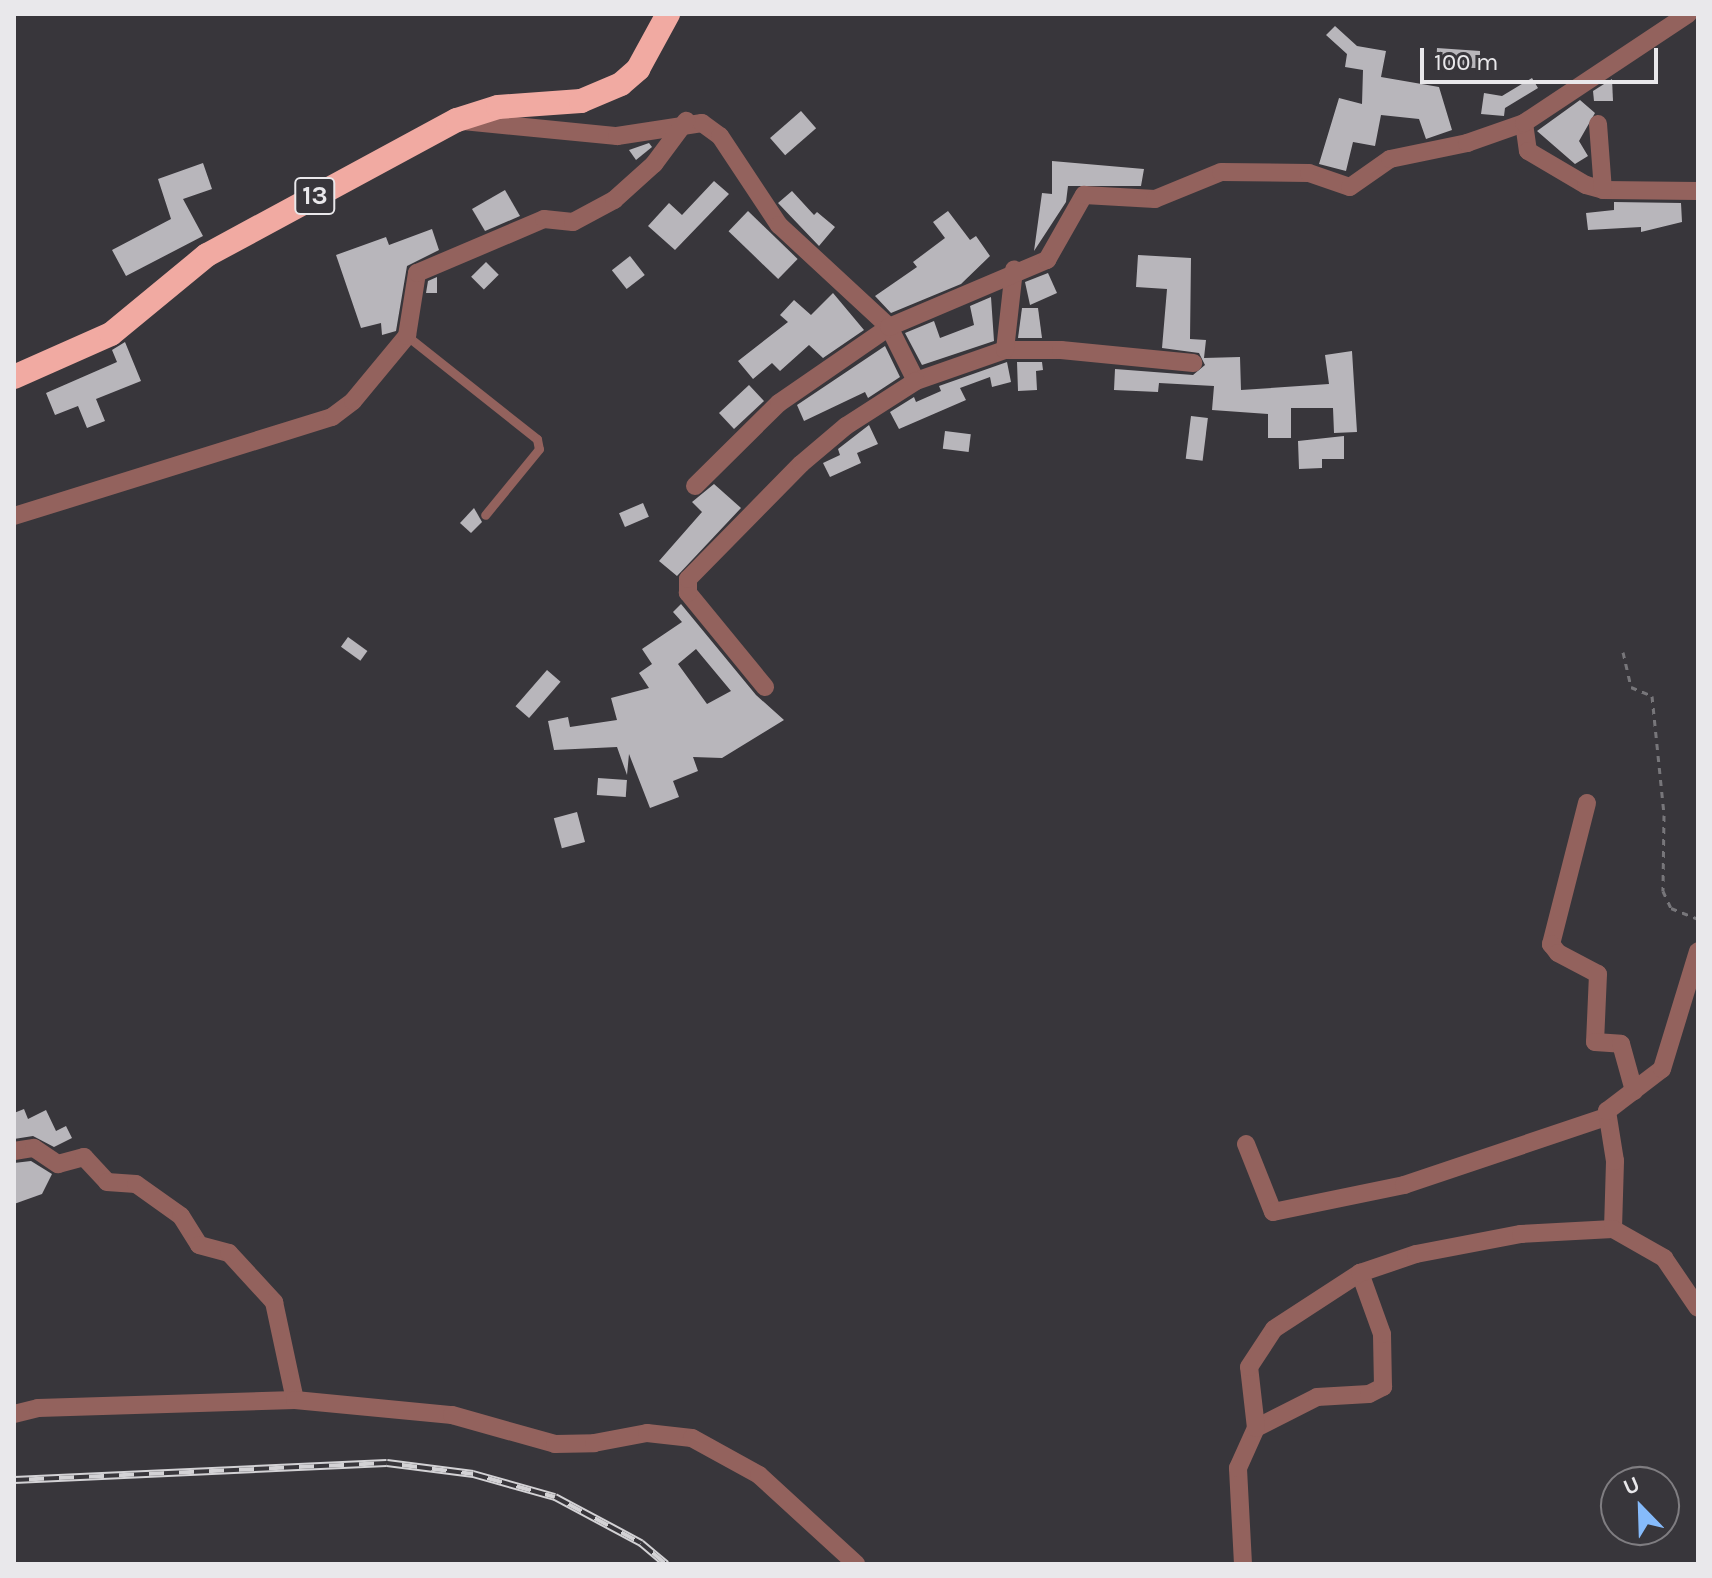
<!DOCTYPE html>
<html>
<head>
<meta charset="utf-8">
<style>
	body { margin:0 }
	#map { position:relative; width:1712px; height:1578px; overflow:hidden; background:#38363b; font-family:Karla,sans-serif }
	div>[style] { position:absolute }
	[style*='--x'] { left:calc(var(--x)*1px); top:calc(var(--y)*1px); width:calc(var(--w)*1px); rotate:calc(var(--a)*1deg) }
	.building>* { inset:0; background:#b8b6bb; transform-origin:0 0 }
	.path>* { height:3px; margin-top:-1.5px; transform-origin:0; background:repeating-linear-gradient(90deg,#77767a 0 6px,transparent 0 12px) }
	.lane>* { height:9px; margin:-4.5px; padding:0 4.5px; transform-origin:4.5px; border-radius:4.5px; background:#93625d }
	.street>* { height:18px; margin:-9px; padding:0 9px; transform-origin:9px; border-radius:9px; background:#93625d }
	.highway>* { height:24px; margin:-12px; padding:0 12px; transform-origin:12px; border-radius:12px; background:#f1aaa2 }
	.rail>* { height:8px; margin-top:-4px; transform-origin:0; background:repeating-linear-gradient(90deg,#38363b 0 15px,#d3d2d5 0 30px); box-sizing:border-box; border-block:2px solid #d3d2d5 }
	span { translate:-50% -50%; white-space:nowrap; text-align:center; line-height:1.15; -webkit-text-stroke:8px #38363b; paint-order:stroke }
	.shield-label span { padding:2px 6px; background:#38363b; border:2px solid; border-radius:6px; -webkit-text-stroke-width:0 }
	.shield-label { font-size:26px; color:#e9e8eb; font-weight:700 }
	.frame { position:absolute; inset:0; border:16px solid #e9e8eb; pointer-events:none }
	.north { position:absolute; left:1600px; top:1466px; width:80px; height:80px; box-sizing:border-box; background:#38363b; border:2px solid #7f7d81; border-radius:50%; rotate:337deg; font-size:22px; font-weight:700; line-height:32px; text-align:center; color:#e9e8eb }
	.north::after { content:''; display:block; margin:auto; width:28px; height:36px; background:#86bbfb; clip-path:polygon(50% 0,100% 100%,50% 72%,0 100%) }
	.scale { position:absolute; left:1420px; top:48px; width:238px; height:36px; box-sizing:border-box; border:4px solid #e9e8eb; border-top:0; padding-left:10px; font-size:24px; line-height:28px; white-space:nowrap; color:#e9e8eb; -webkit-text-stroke:6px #38363b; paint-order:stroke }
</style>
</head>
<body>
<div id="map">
	<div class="building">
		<i style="clip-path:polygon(1335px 26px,1357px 46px,1386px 51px,1381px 77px,1439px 87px,1452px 130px,1426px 139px,1419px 119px,1381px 115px,1375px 146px,1353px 142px,1346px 171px,1319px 164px,1339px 98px,1362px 104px,1363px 70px,1345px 67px,1347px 54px,1326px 35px)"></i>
		<i style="clip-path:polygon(1437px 48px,1480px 51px,1480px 68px,1436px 68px)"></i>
		<i style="clip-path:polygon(1532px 78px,1538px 88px,1505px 108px,1504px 116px,1481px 114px,1484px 93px,1502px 96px)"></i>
		<i style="clip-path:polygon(1612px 79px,1613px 101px,1594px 101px,1593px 91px)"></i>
		<i style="clip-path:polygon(1580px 100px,1595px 113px,1579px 141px,1588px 156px,1575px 164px,1537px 131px)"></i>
		<i style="left:801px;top:111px;width:23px;height:41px;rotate:49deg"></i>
		<i style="clip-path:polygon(649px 143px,652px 147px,636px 160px,629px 150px)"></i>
		<i style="clip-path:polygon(1052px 161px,1144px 169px,1141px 186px,1068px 186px,1066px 202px,1034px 251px,1042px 193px,1052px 194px)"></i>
		<i style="clip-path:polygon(203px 163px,212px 189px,183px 199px,203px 236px,126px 276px,112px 250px,171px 219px,158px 179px)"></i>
		<i style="clip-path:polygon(714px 181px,729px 194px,675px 250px,648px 226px,669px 203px,682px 215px)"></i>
		<i style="clip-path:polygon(505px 190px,520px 216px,485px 231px,472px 209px)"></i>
		<i style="clip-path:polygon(792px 191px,814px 215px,817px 212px,835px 227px,819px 246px,778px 203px)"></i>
		<i style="clip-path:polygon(1614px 202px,1681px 203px,1682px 222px,1641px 232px,1641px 227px,1588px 230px,1586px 213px,1614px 210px)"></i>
		<i style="left:748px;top:211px;width:69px;height:28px;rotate:44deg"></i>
		<i style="clip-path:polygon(948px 211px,970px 240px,976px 236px,990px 256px,961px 284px,891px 313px,875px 296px,917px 267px,913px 262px,945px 238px,933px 222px)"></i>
		<i style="clip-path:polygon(432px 229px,439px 250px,407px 266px,396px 331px,382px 335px,381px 323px,361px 328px,336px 255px,386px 237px,389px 245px)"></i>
		<i style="clip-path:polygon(1138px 255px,1191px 258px,1190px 339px,1206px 340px,1204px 358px,1240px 357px,1241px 390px,1329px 384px,1325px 355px,1352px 351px,1357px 432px,1334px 433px,1333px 408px,1291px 408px,1291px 438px,1268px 438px,1268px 414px,1212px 410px,1214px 386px,1159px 383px,1158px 392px,1114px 390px,1115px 369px,1193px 375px,1205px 365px,1199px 353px,1162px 348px,1167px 289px,1136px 287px)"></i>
		<i style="left:630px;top:256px;width:24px;height:23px;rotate:52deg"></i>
		<i style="left:486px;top:262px;width:18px;height:21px;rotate:45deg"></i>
		<i style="clip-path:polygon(1048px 273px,1057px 293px,1030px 305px,1025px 282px)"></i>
		<i style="clip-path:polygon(437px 277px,437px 293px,426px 293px,428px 281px)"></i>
		<i style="clip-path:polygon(833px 293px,864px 330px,823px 358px,809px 345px,780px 371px,772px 363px,753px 379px,738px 361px,788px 322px,780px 315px,794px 300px,811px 315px)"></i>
		<i style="clip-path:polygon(991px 297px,994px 341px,922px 365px,905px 333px,934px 321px,940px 338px,974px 325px,970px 306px)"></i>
		<i style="clip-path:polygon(1022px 308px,1038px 308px,1042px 338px,1018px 338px)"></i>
		<i style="clip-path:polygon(125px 342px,141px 381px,96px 399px,105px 421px,87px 428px,78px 406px,55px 415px,46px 393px,117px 362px,112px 350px)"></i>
		<i style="clip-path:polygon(885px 346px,900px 377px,868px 398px,865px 392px,804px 421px,797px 405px)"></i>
		<i style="clip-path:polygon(1007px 362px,1011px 382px,992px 387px,990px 377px,960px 388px,966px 400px,899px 429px,890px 412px,914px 397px,916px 402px,941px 391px,939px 386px)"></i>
		<i style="clip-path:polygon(1017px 362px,1042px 362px,1043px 370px,1036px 371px,1037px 390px,1018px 391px)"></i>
		<i style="left:749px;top:385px;width:22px;height:41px;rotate:47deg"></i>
		<i style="left:1191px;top:416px;width:17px;height:43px;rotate:7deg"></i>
		<i style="clip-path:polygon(869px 425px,878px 444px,857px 453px,861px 463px,830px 477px,823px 463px,840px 455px,838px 449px)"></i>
		<i style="left:945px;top:431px;width:26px;height:18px;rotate:7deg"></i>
		<i style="clip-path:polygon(1344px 436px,1344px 459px,1322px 459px,1322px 468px,1299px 469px,1298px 441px)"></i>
		<i style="clip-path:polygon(714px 484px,741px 508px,677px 576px,659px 561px,702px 512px,692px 502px)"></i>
		<i style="left:643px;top:503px;width:15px;height:26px;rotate:67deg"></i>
		<i style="clip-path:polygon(474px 508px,482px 522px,471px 533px,460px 523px)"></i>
		<i style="clip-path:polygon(evenodd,681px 604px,756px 695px,784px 720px,722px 758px,693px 757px,698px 771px,673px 781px,679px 797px,650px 808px,629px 754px,627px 775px,617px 747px,554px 750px,548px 721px,568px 717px,570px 727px,617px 720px,611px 698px,649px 688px,639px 673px,652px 664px,642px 649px,682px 622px,673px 612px,681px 604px,696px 649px,731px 691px,707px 704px,678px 664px,696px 649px)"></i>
		<i style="left:348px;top:637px;width:24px;height:12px;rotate:36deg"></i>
		<i style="left:547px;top:670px;width:18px;height:48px;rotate:41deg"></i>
		<i style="left:598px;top:778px;width:29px;height:17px;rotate:4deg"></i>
		<i style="left:577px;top:812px;width:31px;height:24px;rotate:75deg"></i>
		<i style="clip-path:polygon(24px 1109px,28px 1119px,46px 1110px,56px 1131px,66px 1126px,72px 1138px,54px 1147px,33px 1136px,14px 1139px,14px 1113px)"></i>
		<i style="clip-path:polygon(31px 1161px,52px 1174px,42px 1194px,14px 1204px,14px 1163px)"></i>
	</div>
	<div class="path">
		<i style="--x:1623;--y:652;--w:36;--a:77"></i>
		<i style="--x:1631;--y:687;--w:23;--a:23"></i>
		<i style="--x:1652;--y:696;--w:120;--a:84.2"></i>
		<i style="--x:1664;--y:815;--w:76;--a:90.8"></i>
		<i style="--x:1663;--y:891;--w:19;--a:65"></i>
		<i style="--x:1671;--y:908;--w:29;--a:22"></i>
	</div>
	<div class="lane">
		<i style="--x:407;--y:336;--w:166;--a:38.4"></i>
		<i style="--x:537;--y:439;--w:10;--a:79"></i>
		<i style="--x:539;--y:449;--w:85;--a:129.3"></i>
	</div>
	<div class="street">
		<i style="--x:463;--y:121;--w:155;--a:5.6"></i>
		<i style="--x:617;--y:136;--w:86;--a:-8.7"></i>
		<i style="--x:702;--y:123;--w:22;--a:36"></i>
		<i style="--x:720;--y:136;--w:107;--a:56.5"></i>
		<i style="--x:779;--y:225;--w:150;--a:42.8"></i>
		<i style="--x:889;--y:327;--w:60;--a:63.4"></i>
		<i style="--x:916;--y:381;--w:94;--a:-19.2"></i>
		<i style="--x:1005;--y:350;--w:56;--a:0"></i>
		<i style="--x:1061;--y:350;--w:133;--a:5.6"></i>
		<i style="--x:1524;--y:123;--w:28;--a:82"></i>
		<i style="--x:1528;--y:151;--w:67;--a:30.4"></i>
		<i style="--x:1586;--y:185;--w:18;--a:16"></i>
		<i style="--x:1603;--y:190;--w:95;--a:0.6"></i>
		<i style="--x:1598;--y:124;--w:66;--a:85.7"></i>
		<i style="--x:1005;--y:350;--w:81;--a:-83.6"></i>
		<i style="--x:695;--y:486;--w:118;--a:-44.7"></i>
		<i style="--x:779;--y:403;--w:134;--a:-34.6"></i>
		<i style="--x:889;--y:327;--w:172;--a:-23"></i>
		<i style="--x:1047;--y:260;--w:75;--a:-60.4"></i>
		<i style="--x:1084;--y:195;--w:71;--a:3.2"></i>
		<i style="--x:1155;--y:199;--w:71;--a:-22.2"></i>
		<i style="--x:1221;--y:172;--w:88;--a:0.7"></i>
		<i style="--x:1309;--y:173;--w:43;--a:18.9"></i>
		<i style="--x:1350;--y:187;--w:49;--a:-35"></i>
		<i style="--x:1390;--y:159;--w:79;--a:-11.7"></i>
		<i style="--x:1467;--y:143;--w:60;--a:-19.3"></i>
		<i style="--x:1524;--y:123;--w:197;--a:-33.6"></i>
		<i style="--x:14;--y:516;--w:333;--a:-17.3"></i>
		<i style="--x:332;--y:417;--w:26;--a:-37"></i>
		<i style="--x:353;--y:401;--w:85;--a:-50.3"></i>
		<i style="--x:407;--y:336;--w:64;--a:-81"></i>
		<i style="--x:417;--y:273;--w:138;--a:-23"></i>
		<i style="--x:544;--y:219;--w:29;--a:6"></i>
		<i style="--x:573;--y:222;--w:47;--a:-28.2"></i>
		<i style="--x:614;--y:200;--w:54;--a:-42"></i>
		<i style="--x:654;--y:164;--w:54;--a:-53.3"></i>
		<i style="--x:765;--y:687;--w:122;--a:-129.3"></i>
		<i style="--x:688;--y:593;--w:14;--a:-90"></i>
		<i style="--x:688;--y:579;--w:161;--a:-45.5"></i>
		<i style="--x:801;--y:464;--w:59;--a:-40.2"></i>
		<i style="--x:846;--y:426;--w:83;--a:-32.7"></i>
		<i style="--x:1587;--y:803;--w:146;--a:104.3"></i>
		<i style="--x:1551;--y:944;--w:11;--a:52"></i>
		<i style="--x:1558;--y:953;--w:45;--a:27.7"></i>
		<i style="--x:1598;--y:974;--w:68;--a:92.5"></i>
		<i style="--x:1595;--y:1042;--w:26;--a:4"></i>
		<i style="--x:1621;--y:1044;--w:49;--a:74.5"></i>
		<i style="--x:1246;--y:1144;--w:73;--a:68.3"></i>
		<i style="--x:1273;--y:1212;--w:134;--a:-11.6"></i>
		<i style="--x:1404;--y:1185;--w:213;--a:-18.6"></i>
		<i style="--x:14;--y:1151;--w:20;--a:-9"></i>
		<i style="--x:34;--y:1148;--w:29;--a:34"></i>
		<i style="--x:58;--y:1164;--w:27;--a:-15"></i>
		<i style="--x:84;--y:1157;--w:34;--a:47"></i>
		<i style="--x:107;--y:1182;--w:29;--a:4"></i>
		<i style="--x:136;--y:1184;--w:55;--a:35.4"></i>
		<i style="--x:181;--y:1216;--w:34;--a:58"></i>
		<i style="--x:199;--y:1245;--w:31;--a:15"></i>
		<i style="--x:229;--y:1253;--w:67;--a:47.4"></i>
		<i style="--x:274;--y:1302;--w:100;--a:77.9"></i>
		<i style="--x:1613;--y:1229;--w:68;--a:-88.3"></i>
		<i style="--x:1615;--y:1161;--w:51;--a:-99.1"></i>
		<i style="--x:1607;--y:1111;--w:69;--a:-37.4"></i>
		<i style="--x:1662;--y:1069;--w:123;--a:-73"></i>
		<i style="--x:14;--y:1414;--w:25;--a:-14"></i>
		<i style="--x:38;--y:1408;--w:257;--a:-1.8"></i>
		<i style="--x:295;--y:1400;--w:158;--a:5.5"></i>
		<i style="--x:452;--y:1415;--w:107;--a:15.7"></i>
		<i style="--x:555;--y:1444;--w:39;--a:-1"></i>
		<i style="--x:594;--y:1443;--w:54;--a:-10.7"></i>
		<i style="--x:647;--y:1433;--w:45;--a:6.3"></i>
		<i style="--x:692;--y:1438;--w:77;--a:28.9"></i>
		<i style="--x:759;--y:1475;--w:132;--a:42.5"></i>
		<i style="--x:1256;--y:1428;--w:68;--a:-26.9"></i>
		<i style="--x:1317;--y:1397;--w:52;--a:-3.3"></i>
		<i style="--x:1369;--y:1394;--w:16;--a:-27"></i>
		<i style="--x:1383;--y:1387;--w:53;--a:-91.1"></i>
		<i style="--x:1382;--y:1334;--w:65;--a:-109.8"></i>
		<i style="--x:1243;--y:1564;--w:96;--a:-93"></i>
		<i style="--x:1238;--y:1468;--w:44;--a:-65.8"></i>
		<i style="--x:1256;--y:1428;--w:61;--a:-96.5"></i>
		<i style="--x:1249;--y:1367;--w:45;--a:-56.7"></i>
		<i style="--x:1274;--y:1329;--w:103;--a:-33.1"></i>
		<i style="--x:1360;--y:1273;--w:59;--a:-18.7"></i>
		<i style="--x:1416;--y:1254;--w:107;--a:-10.8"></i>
		<i style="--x:1521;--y:1234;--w:92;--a:-3.1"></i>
		<i style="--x:1613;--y:1229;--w:59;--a:29.6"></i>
		<i style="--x:1664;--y:1258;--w:60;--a:55.8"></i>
	</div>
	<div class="highway">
		<i style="--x:14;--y:377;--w:106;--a:-23.9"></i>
		<i style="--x:111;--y:334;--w:124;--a:-39.5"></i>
		<i style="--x:207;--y:255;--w:284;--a:-28.4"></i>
		<i style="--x:457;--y:120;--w:43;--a:-17.6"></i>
		<i style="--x:498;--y:107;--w:83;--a:-4.1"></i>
		<i style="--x:581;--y:101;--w:43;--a:-23"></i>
		<i style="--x:621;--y:84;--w:23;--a:-41"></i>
		<i style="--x:638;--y:69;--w:63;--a:-61.4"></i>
	</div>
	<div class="rail">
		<i style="--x:14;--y:1480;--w:373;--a:-2.6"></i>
		<i style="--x:387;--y:1463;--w:87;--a:7.3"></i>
		<i style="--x:473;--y:1474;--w:85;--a:15.7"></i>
		<i style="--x:555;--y:1497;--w:98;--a:28.1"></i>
		<i style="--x:641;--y:1543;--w:33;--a:40"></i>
	</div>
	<div class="shield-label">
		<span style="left:315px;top:196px">13</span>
	</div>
	<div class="frame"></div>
	<div class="north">U</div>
	<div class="scale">100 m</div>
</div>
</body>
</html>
